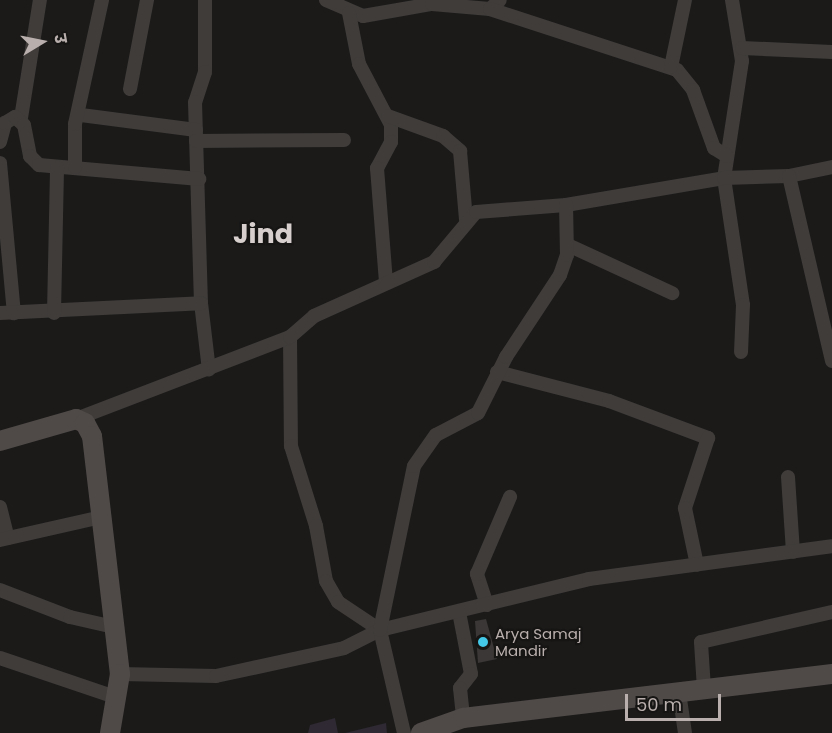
<!DOCTYPE html>
<html>
<head>
<meta charset="utf-8">
<style>
	body { margin:0 }
	#map { position:relative; width:832px; height:733px; overflow:hidden; background:#1b1a19; font-family:Poppins,"Noto Sans Devanagari",sans-serif }
	div>[style] { position:absolute }
	[style*='--x'] { left:calc(var(--x)*1px); top:calc(var(--y)*1px); width:calc(var(--w)*1px); rotate:calc(var(--a)*1deg) }
	.green>* { inset:0; background:#2e2932 }
	.building>* { inset:0; background:#3a3736 }
	.minor>* { height:14px; margin:-7px; padding:0 7px; transform-origin:7px; border-radius:7px; background:#3f3c3a }
	.secondary>* { height:20px; margin:-10px; padding:0 10px; transform-origin:10px; border-radius:10px; background:#4f4a48 }
	.dots>* { width:16px; height:16px; translate:-50% -50%; box-sizing:border-box; border:3px solid #161514; border-radius:50% }
	span { translate:-50% -50%; white-space:nowrap; text-align:center; line-height:1.15; -webkit-text-stroke:4.5px #161514; paint-order:stroke }
	.poi-label { font-size:15px; color:#b9afac }
	.left { translate:0 -50%; text-align:left }
	.town-label { font-size:27px; color:#d6cfcd; font-weight:700 }
	.north { position:absolute; left:12px; top:12px; width:60px; height:60px; -webkit-text-stroke:4px #161514; paint-order:stroke; rotate:80deg; font-size:16px; font-weight:700; line-height:24px; text-align:center; color:#b9afac }
	.north::after { content:''; display:block; margin:auto; width:21px; height:27px; background:#b9afac; clip-path:polygon(50% 0,100% 100%,50% 72%,0 100%) }
	.scale { position:absolute; left:625px; top:694px; width:96px; height:27px; box-sizing:border-box; border:3px solid #b9afac; border-top:0; padding-left:8px; font-size:18px; line-height:21px; white-space:nowrap; color:#b9afac; -webkit-text-stroke:4px #161514; paint-order:stroke }
</style>
</head>
<body>
<div id="map">
	<div class="green">
		<i style="clip-path:polygon(335px 718px,338px 733px,308px 733px,310px 725px)"></i>
		<i style="clip-path:polygon(386px 723px,387px 733px,345px 733px)"></i>
	</div>
	<div class="building">
		<i style="clip-path:polygon(486px 619px,497px 659px,478px 663px,475px 621px)"></i>
	</div>
	<div class="minor">
		<i style="--x:205;--y:0;--w:72;--a:90"></i>
		<i style="--x:205;--y:72;--w:32;--a:108"></i>
		<i style="--x:195;--y:102;--w:201;--a:88.3"></i>
		<i style="--x:201;--y:303;--w:67;--a:83.2"></i>
		<i style="--x:326;--y:0;--w:40;--a:23.4"></i>
		<i style="--x:363;--y:16;--w:70;--a:-9.9"></i>
		<i style="--x:432;--y:4;--w:58;--a:4.9"></i>
		<i style="--x:490;--y:9;--w:13;--a:-42"></i>
		<i style="--x:732;--y:0;--w:62;--a:80.7"></i>
		<i style="--x:742;--y:61;--w:118;--a:98.7"></i>
		<i style="--x:724;--y:178;--w:128;--a:81.5"></i>
		<i style="--x:743;--y:305;--w:47;--a:92.4"></i>
		<i style="--x:490;--y:9;--w:197;--a:18.1"></i>
		<i style="--x:677;--y:70;--w:26;--a:51"></i>
		<i style="--x:693;--y:90;--w:62;--a:70.1"></i>
		<i style="--x:714;--y:148;--w:15;--a:32"></i>
		<i style="--x:349;--y:13;--w:52;--a:78.9"></i>
		<i style="--x:359;--y:64;--w:69;--a:62.3"></i>
		<i style="--x:391;--y:125;--w:17;--a:90"></i>
		<i style="--x:391;--y:142;--w:30;--a:118"></i>
		<i style="--x:377;--y:168;--w:115;--a:85.5"></i>
		<i style="--x:742;--y:48;--w:90;--a:2.5"></i>
		<i style="--x:671;--y:67;--w:68;--a:-78.2"></i>
		<i style="--x:130;--y:89;--w:91;--a:-79.2"></i>
		<i style="--x:81;--y:115;--w:116;--a:7.4"></i>
		<i style="--x:388;--y:116;--w:59;--a:20"></i>
		<i style="--x:443;--y:136;--w:23;--a:41"></i>
		<i style="--x:460;--y:151;--w:69;--a:85"></i>
		<i style="--x:21;--y:118;--w:120;--a:-80.9"></i>
		<i style="--x:196;--y:141;--w:148;--a:-0.4"></i>
		<i style="--x:0;--y:142;--w:20;--a:-75"></i>
		<i style="--x:5;--y:123;--w:12;--a:-31"></i>
		<i style="--x:15;--y:117;--w:12;--a:42"></i>
		<i style="--x:24;--y:125;--w:32;--a:79"></i>
		<i style="--x:30;--y:156;--w:13;--a:45"></i>
		<i style="--x:39;--y:165;--w:161;--a:5"></i>
		<i style="--x:0;--y:163;--w:151;--a:84.7"></i>
		<i style="--x:75;--y:167;--w:43;--a:-90"></i>
		<i style="--x:75;--y:124;--w:127;--a:-77.7"></i>
		<i style="--x:789;--y:176;--w:44;--a:-11.8"></i>
		<i style="--x:568;--y:245;--w:115;--a:24.8"></i>
		<i style="--x:0;--y:313;--w:201;--a:-2.8"></i>
		<i style="--x:54;--y:313;--w:146;--a:-88.8"></i>
		<i style="--x:290;--y:337;--w:109;--a:89.5"></i>
		<i style="--x:291;--y:446;--w:84;--a:72.6"></i>
		<i style="--x:316;--y:526;--w:56;--a:79.7"></i>
		<i style="--x:326;--y:581;--w:24;--a:60"></i>
		<i style="--x:338;--y:602;--w:50;--a:33.7"></i>
		<i style="--x:497;--y:372;--w:116;--a:14.5"></i>
		<i style="--x:609;--y:401;--w:106;--a:20.5"></i>
		<i style="--x:708;--y:438;--w:74;--a:108.2"></i>
		<i style="--x:685;--y:508;--w:58;--a:78.1"></i>
		<i style="--x:76;--y:419;--w:229;--a:-21"></i>
		<i style="--x:290;--y:337;--w:32;--a:-41"></i>
		<i style="--x:314;--y:316;--w:132;--a:-24.2"></i>
		<i style="--x:434;--y:262;--w:65;--a:-50"></i>
		<i style="--x:476;--y:212;--w:90;--a:-4.4"></i>
		<i style="--x:566;--y:205;--w:160;--a:-9.7"></i>
		<i style="--x:724;--y:178;--w:65;--a:-1.8"></i>
		<i style="--x:789;--y:176;--w:190;--a:76.9"></i>
		<i style="--x:788;--y:477;--w:75;--a:86.2"></i>
		<i style="--x:0;--y:507;--w:32;--a:76"></i>
		<i style="--x:0;--y:540;--w:104;--a:-12.8"></i>
		<i style="--x:0;--y:590;--w:75;--a:21.1"></i>
		<i style="--x:70;--y:617;--w:45;--a:12.8"></i>
		<i style="--x:487;--y:605;--w:33;--a:-108"></i>
		<i style="--x:477;--y:574;--w:84;--a:-66.8"></i>
		<i style="--x:459;--y:612;--w:63;--a:79"></i>
		<i style="--x:471;--y:674;--w:18;--a:128"></i>
		<i style="--x:460;--y:688;--w:30;--a:84"></i>
		<i style="--x:0;--y:658;--w:125;--a:18.7"></i>
		<i style="--x:120;--y:674;--w:96;--a:1.2"></i>
		<i style="--x:216;--y:676;--w:131;--a:-12.3"></i>
		<i style="--x:344;--y:648;--w:40;--a:-26.6"></i>
		<i style="--x:380;--y:630;--w:215;--a:-13.7"></i>
		<i style="--x:589;--y:579;--w:245;--a:-7.7"></i>
		<i style="--x:704;--y:689;--w:47;--a:-93.7"></i>
		<i style="--x:701;--y:642;--w:134;--a:-12.9"></i>
		<i style="--x:679;--y:692;--w:41;--a:81.7"></i>
		<i style="--x:404;--y:733;--w:106;--a:-103.1"></i>
		<i style="--x:380;--y:630;--w:167;--a:-78.3"></i>
		<i style="--x:414;--y:466;--w:38;--a:-55"></i>
		<i style="--x:436;--y:435;--w:47;--a:-27.6"></i>
		<i style="--x:478;--y:413;--w:63;--a:-63.4"></i>
		<i style="--x:506;--y:357;--w:98;--a:-56.6"></i>
		<i style="--x:560;--y:275;--w:21;--a:-71"></i>
		<i style="--x:567;--y:255;--w:50;--a:-91.1"></i>
	</div>
	<div class="secondary">
		<i style="--x:0;--y:441;--w:79;--a:-16.1"></i>
		<i style="--x:76;--y:419;--w:10;--a:24"></i>
		<i style="--x:85;--y:423;--w:15;--a:62"></i>
		<i style="--x:92;--y:436;--w:240;--a:83.3"></i>
		<i style="--x:120;--y:674;--w:60;--a:99.6"></i>
		<i style="--x:421;--y:733;--w:45;--a:-19.7"></i>
		<i style="--x:463;--y:718;--w:372;--a:-6.8"></i>
	</div>
	<div class="dots">
		<i style="left:483px;top:642px;background:#44c9e8"></i>
	</div>
	<div class="poi-label">
		<span class="left" style="left:495px;top:642px">Arya Samaj<br>Mandir</span>
	</div>
	<div class="town-label">
		<span style="left:263px;top:234px">Jind</span>
	</div>
	<div class="north">उ</div>
	<div class="scale">50 m</div>
</div>
</body>
</html>
